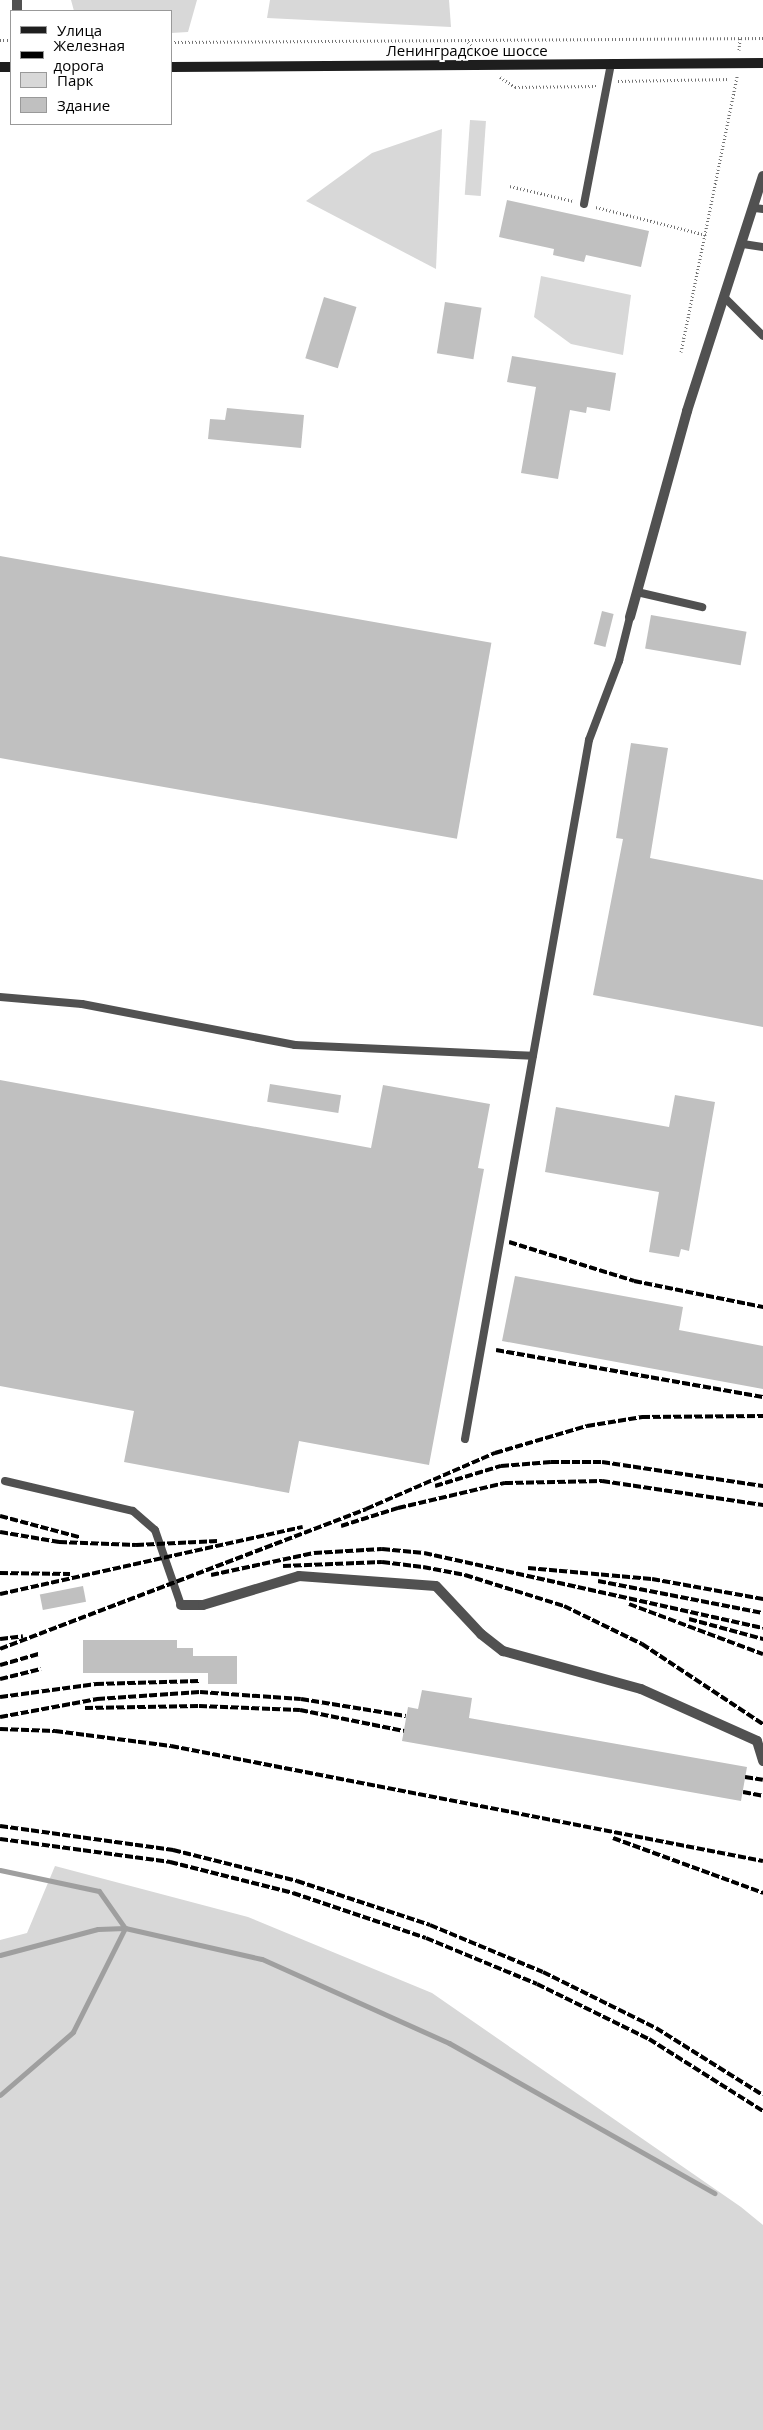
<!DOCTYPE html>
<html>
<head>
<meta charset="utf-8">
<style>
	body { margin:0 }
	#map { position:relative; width:763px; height:2430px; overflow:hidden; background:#fff; font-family:"Open Sans",sans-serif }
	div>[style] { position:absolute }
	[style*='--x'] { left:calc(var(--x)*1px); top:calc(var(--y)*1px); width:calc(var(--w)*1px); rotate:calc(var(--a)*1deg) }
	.green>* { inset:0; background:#d8d8d8; transform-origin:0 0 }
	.stream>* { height:5px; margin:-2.5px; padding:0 2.5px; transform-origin:2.5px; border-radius:2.5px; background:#9f9f9f }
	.building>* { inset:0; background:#c0c0c0; transform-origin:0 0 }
	.path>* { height:3px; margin-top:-1.5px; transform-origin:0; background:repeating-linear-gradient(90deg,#737373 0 1px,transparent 0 3.5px) }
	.lane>* { height:8px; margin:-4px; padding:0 4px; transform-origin:4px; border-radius:4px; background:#515151 }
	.street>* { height:10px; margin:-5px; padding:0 5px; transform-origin:5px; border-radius:5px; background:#515151 }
	.secondary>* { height:10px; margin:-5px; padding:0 5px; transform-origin:5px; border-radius:5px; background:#1e1e1e }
	.rail>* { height:4px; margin-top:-2px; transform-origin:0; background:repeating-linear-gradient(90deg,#000 0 8px,transparent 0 10.5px) }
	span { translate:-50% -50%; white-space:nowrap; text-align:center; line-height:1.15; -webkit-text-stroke:4px #fff; paint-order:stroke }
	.street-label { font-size:15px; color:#000 }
	.legend { position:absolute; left:10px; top:10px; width:162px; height:115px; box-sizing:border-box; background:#fff; border:1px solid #999; margin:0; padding:6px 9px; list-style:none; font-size:15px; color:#000 }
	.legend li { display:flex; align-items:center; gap:10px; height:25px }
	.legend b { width:25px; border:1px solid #999 }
</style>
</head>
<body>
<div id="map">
	<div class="green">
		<i style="clip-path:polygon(71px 0,197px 0,188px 32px,171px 33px,171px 11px,74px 11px)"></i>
		<i style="clip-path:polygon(270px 0,449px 0,451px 27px,267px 18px)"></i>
		<i style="left:470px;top:120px;width:16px;height:75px;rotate:4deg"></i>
		<i style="clip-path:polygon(442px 129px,436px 269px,306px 201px,372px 153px)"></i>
		<i style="clip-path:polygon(541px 276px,631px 295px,623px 355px,571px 344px,534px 317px)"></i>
		<i style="clip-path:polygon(55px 1866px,248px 1917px,432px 1993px,741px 2207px,763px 2225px,763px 2430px,0 2430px,0 1940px,27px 1933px)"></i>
	</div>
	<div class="stream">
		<i style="--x:0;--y:1870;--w:101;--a:12"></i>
		<i style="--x:99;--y:1891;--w:45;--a:54.9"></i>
		<i style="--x:125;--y:1928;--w:116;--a:116.6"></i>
		<i style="--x:73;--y:2032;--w:96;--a:139.2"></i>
		<i style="--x:0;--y:1955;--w:101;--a:-14.9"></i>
		<i style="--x:98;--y:1929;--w:27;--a:-2"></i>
		<i style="--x:125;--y:1928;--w:140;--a:12.8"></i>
		<i style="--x:262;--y:1959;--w:205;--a:24.2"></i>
		<i style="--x:449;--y:2043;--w:305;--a:29.5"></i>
	</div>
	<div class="building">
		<i style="clip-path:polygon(507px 200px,649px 231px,641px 267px,586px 255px,584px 262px,553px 255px,554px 249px,499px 237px)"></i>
		<i style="left:324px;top:297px;width:34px;height:64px;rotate:17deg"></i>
		<i style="left:445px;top:302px;width:37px;height:52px;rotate:9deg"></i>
		<i style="clip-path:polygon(512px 356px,616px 373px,610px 411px,587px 407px,586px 413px,570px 410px,558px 479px,521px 473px,536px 387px,507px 382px)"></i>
		<i style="clip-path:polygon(227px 408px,304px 415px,301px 448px,208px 439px,210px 419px,225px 420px)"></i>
		<i style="left:0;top:556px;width:499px;height:199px;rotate:10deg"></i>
		<i style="left:602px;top:611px;width:12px;height:34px;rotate:14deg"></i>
		<i style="left:651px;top:615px;width:97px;height:34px;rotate:10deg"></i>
		<i style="clip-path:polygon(631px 743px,668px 748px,650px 858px,763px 880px,763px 1027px,593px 995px,623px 839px,616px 838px)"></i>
		<i style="clip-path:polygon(0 1080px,371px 1148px,383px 1085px,490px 1104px,478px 1168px,484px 1169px,429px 1465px,299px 1441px,289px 1493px,124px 1462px,134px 1411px,0 1386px)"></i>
		<i style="left:270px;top:1084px;width:72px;height:18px;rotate:9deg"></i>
		<i style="clip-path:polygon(675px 1095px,715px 1102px,689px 1251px,681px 1249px,679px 1257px,649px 1252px,659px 1192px,545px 1172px,556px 1107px,669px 1127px)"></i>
		<i style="clip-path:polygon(515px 1276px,683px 1307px,679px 1330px,763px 1346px,763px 1389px,502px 1341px)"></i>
		<i style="left:83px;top:1586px;width:16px;height:44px;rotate:79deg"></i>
		<i style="clip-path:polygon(83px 1640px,177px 1640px,177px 1648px,193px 1648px,193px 1656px,237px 1656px,237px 1684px,208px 1684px,208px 1673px,83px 1673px)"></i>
		<i style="clip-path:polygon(422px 1690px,472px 1698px,469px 1718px,747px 1767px,741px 1801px,402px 1741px,408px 1707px,418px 1709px)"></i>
	</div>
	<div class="path">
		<i style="--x:0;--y:40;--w:11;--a:0"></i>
		<i style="--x:171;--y:42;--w:592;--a:-0.39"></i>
		<i style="--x:468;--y:42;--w:13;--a:48"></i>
		<i style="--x:739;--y:50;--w:12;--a:-85"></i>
		<i style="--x:500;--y:77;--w:18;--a:34"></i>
		<i style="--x:515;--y:87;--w:81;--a:-0.7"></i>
		<i style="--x:618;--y:81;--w:112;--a:-1"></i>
		<i style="--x:510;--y:186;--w:65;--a:13.4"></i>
		<i style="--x:596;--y:207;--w:114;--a:14.2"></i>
		<i style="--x:681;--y:352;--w:282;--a:-78.5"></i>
	</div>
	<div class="lane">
		<i style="--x:584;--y:204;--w:143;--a:-79.1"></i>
		<i style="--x:755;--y:208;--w:8;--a:7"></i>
		<i style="--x:743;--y:244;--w:20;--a:9"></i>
		<i style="--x:726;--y:299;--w:52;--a:45"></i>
		<i style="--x:637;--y:592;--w:67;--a:13"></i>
		<i style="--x:0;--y:997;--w:82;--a:4.9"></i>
		<i style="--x:82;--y:1004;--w:217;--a:10.9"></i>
		<i style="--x:295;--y:1045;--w:238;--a:2.6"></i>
		<i style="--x:465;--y:1439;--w:710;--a:-79.94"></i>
		<i style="--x:589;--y:740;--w:85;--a:-69.2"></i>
		<i style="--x:619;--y:661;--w:45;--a:-76"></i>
		<i style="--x:5;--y:1481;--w:131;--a:13.2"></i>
		<i style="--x:133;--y:1511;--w:29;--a:41"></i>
		<i style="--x:155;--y:1530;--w:79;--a:70.9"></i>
	</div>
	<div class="street">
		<i style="--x:17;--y:11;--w:11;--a:-90"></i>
		<i style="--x:630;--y:617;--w:214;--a:-74.5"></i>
		<i style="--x:687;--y:411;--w:247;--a:-72.1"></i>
		<i style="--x:181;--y:1605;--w:22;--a:0"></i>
		<i style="--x:203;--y:1605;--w:100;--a:-16.8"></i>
		<i style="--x:299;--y:1576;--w:137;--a:4.2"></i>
		<i style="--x:436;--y:1586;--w:66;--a:46.8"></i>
		<i style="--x:481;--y:1634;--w:28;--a:38"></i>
		<i style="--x:503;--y:1651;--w:143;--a:15.4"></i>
		<i style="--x:641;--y:1689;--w:127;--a:24.1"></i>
		<i style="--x:757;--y:1741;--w:21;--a:73"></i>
	</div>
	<div class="secondary">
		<i style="--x:0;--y:67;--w:11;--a:0"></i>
		<i style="--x:171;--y:67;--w:592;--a:-0.39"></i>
	</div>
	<div class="rail">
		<i style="--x:509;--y:1242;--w:131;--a:17.3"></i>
		<i style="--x:634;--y:1281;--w:132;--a:11.4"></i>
		<i style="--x:496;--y:1350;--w:271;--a:10"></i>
		<i style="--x:435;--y:1486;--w:69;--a:-16.9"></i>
		<i style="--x:501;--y:1466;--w:50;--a:-4.6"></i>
		<i style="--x:551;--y:1462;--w:51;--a:0"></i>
		<i style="--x:602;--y:1462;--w:163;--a:8.5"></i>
		<i style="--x:0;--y:1516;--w:82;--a:14.9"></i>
		<i style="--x:341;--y:1526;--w:60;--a:-17.5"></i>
		<i style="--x:398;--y:1508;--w:110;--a:-13.2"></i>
		<i style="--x:505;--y:1483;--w:97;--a:-1.2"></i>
		<i style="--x:602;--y:1481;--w:163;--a:8.5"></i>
		<i style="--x:0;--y:1532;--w:60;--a:9.6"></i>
		<i style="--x:59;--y:1542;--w:77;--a:2.2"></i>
		<i style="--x:136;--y:1545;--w:82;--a:-2.8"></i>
		<i style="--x:283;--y:1566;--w:99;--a:-2.3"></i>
		<i style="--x:382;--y:1562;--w:41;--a:7"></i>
		<i style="--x:423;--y:1567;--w:43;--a:10.8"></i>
		<i style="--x:465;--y:1575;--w:104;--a:17.4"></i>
		<i style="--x:564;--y:1606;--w:87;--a:26"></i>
		<i style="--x:642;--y:1644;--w:145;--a:33.5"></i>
		<i style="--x:528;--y:1568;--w:124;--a:5.1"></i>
		<i style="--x:652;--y:1579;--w:113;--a:10.2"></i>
		<i style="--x:0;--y:1573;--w:70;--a:0.8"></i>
		<i style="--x:211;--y:1575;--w:105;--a:-12.1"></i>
		<i style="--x:314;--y:1553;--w:68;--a:-3.4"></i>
		<i style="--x:382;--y:1549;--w:42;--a:5.4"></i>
		<i style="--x:424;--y:1553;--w:347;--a:12.5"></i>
		<i style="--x:598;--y:1581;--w:168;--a:11"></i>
		<i style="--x:0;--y:1594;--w:310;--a:-12.5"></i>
		<i style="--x:629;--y:1604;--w:143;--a:20.5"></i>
		<i style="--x:689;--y:1619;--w:77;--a:15.1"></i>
		<i style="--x:0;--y:1639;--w:23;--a:-7"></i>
		<i style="--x:0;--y:1649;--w:392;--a:-20.9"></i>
		<i style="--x:366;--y:1509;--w:141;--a:-23.5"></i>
		<i style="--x:495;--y:1453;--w:96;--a:-16.4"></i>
		<i style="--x:587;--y:1426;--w:56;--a:-9.3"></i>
		<i style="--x:642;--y:1417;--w:121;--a:-0.5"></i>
		<i style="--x:0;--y:1665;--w:40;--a:-16"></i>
		<i style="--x:0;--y:1679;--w:42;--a:-13.7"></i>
		<i style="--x:0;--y:1697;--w:97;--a:-7.7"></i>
		<i style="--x:96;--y:1684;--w:103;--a:-1.7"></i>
		<i style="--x:85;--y:1708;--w:114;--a:-1"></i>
		<i style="--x:199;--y:1706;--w:101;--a:2.3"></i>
		<i style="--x:300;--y:1710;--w:106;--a:11.4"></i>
		<i style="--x:0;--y:1717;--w:99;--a:-10.5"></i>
		<i style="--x:97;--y:1699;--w:103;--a:-3.9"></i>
		<i style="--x:200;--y:1692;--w:101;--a:4"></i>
		<i style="--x:301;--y:1699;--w:106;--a:9.2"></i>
		<i style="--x:0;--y:1729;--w:55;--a:2.1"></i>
		<i style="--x:55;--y:1731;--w:117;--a:7.4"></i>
		<i style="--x:171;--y:1746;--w:603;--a:10.99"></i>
		<i style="--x:745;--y:1777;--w:18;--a:9"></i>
		<i style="--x:743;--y:1792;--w:20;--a:11"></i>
		<i style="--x:0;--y:1826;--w:175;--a:7.9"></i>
		<i style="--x:173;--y:1850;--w:128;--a:14"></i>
		<i style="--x:297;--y:1881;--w:140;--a:18.3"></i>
		<i style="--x:430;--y:1925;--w:122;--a:22.6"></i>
		<i style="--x:543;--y:1972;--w:126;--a:26.4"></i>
		<i style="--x:656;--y:2028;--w:126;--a:32.1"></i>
		<i style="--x:613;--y:1838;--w:160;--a:20.1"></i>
		<i style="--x:0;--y:1839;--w:172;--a:7.7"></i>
		<i style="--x:170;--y:1862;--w:127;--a:14.1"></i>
		<i style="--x:293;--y:1893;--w:140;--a:18.7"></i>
		<i style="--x:426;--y:1938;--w:120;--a:22.5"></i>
		<i style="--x:537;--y:1984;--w:125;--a:26.2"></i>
		<i style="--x:649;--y:2039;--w:135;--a:32.3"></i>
	</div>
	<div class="street-label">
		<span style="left:467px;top:51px">Ленинградское шоссе</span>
	</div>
	<ul class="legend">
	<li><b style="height:6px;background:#1e1e1e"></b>Улица</li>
	<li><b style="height:6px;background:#000"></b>Железная дорога</li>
	<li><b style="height:14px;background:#d8d8d8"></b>Парк</li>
	<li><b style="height:14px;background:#c0c0c0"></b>Здание</li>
	</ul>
</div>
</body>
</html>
